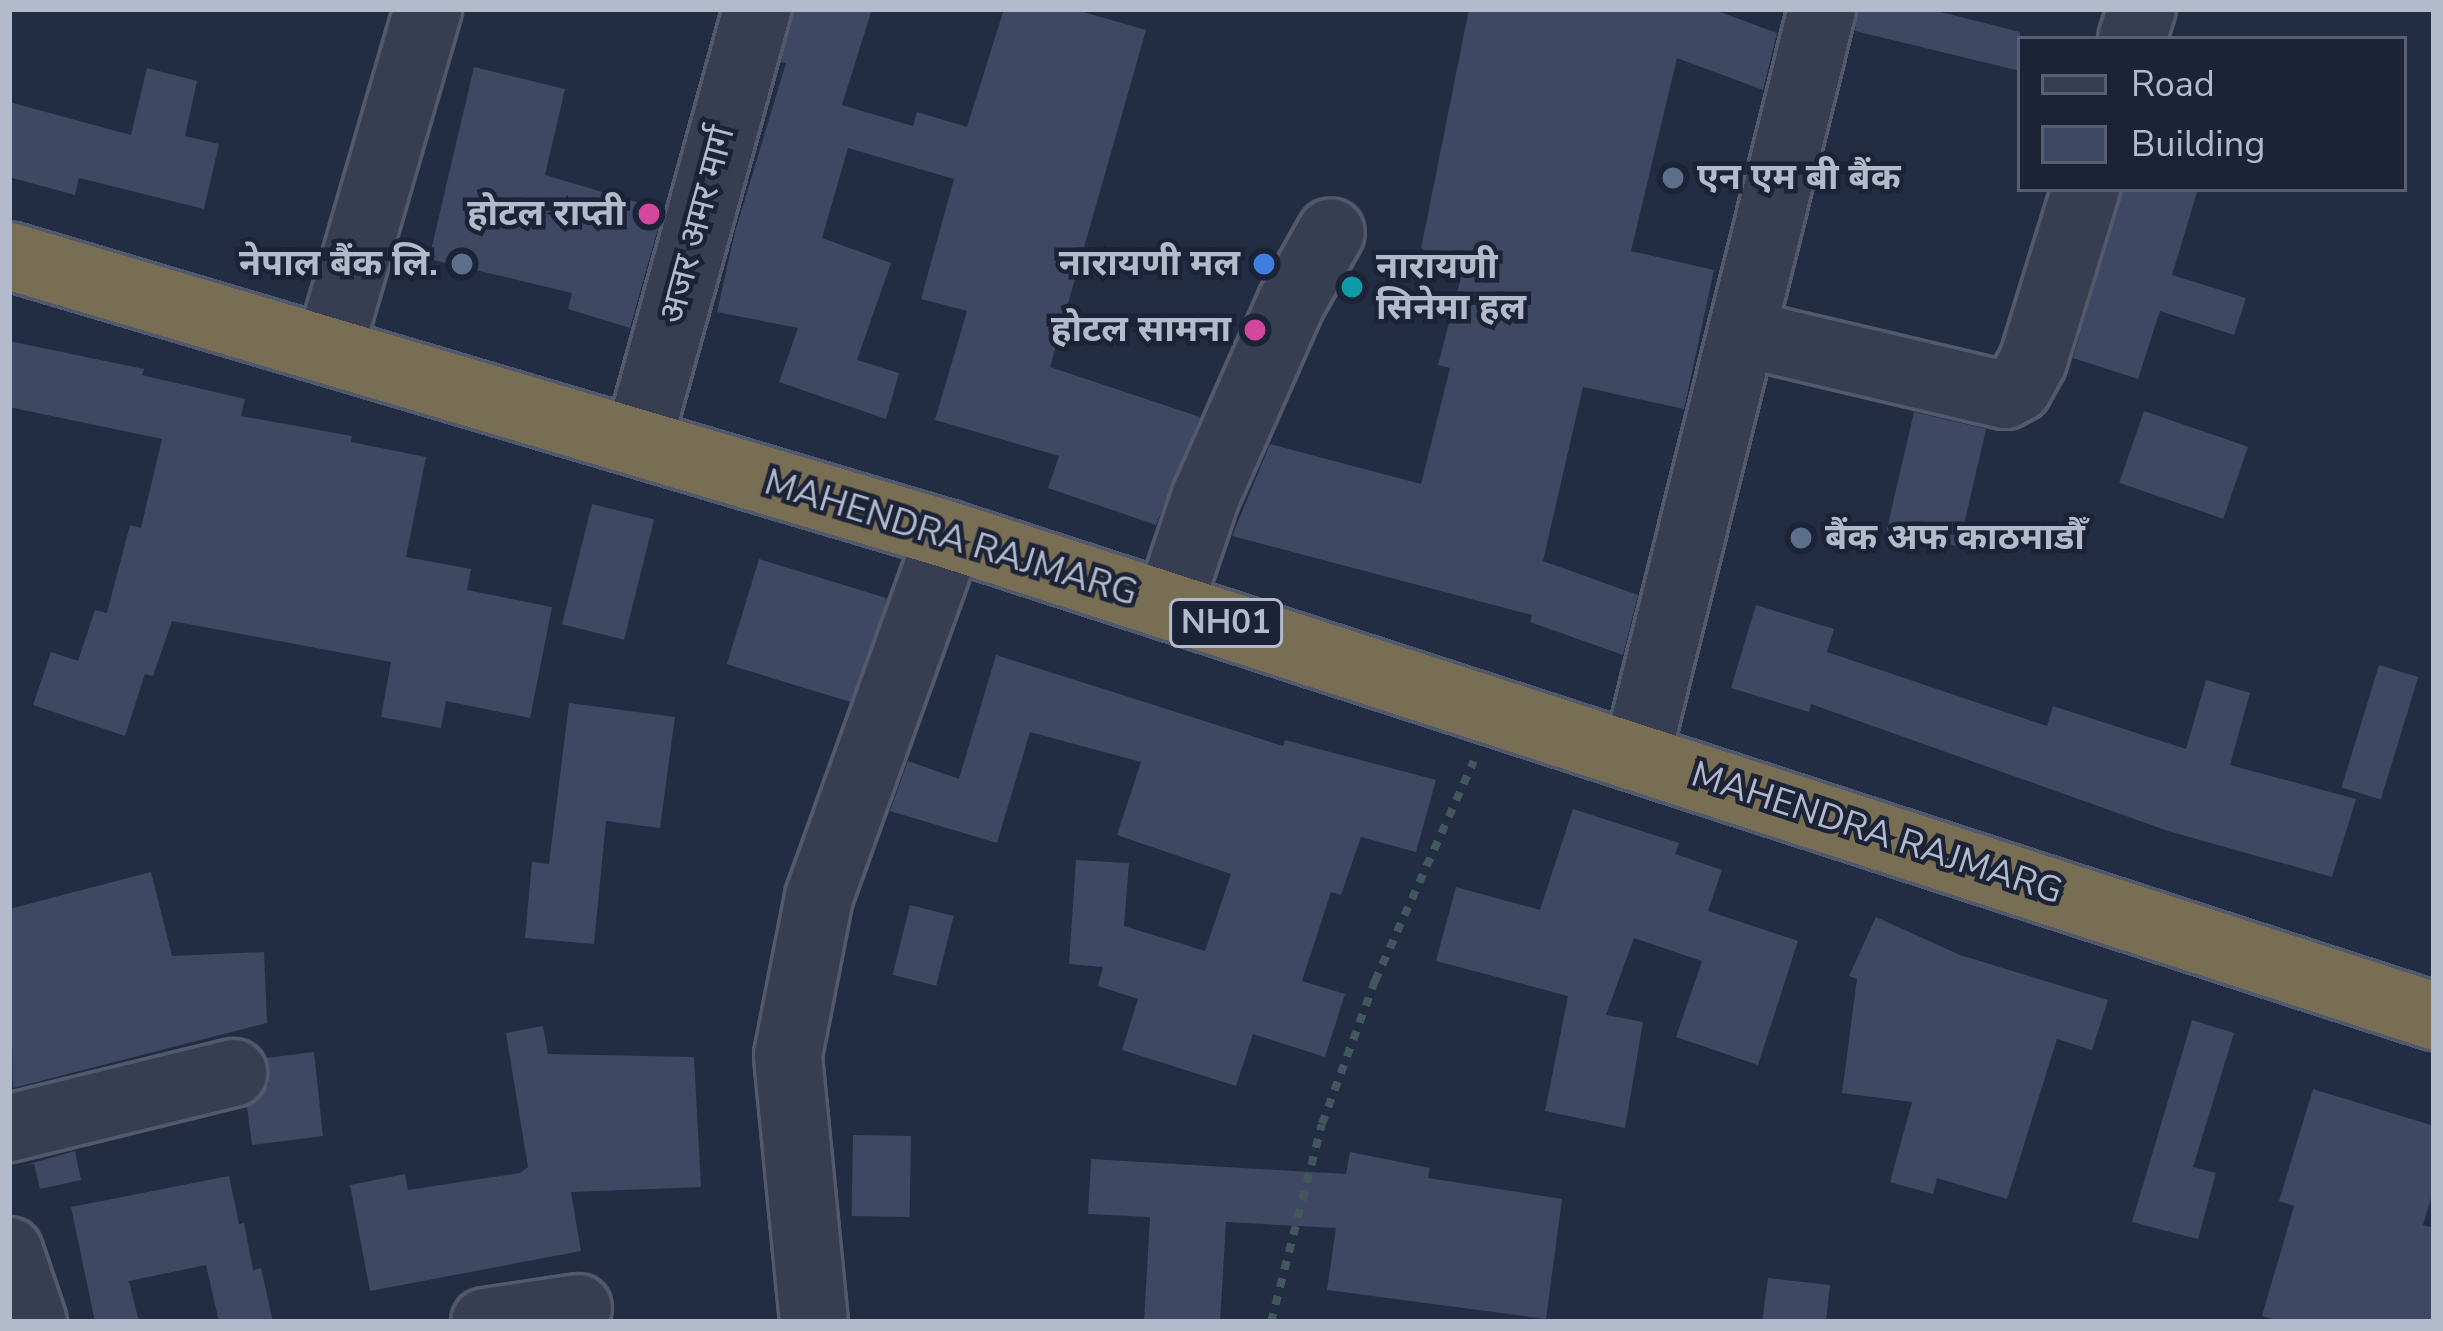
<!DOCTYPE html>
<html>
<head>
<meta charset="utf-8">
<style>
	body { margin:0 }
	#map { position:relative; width:2443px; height:1331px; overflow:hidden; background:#222c42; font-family:"Nunito Sans","Noto Sans Devanagari",sans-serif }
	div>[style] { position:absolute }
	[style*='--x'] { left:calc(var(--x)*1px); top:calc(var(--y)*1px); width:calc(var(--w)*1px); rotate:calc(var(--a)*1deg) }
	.building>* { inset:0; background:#3e4862; transform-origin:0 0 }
	.path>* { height:8px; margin-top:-4px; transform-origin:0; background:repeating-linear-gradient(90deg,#40575c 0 9px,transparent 0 18px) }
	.roads { filter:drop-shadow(3px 0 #52596c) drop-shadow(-3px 0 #52596c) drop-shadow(0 3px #52596c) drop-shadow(0 -3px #52596c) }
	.minor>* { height:66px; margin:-33px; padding:0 33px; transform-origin:33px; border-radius:33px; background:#373e51 }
	.highway>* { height:66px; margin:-33px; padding:0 33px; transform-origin:33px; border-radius:33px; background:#786e53 }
	.dots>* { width:33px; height:33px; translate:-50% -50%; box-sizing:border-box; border:6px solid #1c2336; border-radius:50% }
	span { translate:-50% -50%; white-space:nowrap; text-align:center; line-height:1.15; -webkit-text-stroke:9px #1c2336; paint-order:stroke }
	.shield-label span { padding:3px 9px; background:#1c2336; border:3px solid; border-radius:9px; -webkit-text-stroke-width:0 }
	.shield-label { font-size:33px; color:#b3bacc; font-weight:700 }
	.poi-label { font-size:36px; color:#b3bacc; font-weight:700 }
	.left { translate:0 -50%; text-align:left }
	.right { translate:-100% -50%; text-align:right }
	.street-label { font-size:36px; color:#b3bacc }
	.frame { position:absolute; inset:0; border:12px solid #b3bacc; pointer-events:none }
	.legend { position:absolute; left:2017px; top:36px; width:390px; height:156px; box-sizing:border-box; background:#1c2336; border:3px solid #585f72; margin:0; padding:15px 21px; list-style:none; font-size:36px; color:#b3bacc }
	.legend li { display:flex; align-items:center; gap:24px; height:60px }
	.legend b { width:60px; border:3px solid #585f72 }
</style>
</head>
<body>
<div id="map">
	<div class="building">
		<i style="clip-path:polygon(793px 9px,872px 9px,842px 105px,913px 126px,917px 112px,967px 127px,1004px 9px,1073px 9px,1146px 30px,1050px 367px,1200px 417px,1156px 525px,1048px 488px,1059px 456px,935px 420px,967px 311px,921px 299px,954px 179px,848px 148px,822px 238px,891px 263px,857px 360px,899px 373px,886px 419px,779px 382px,798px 328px,717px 312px,735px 232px,786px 63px,781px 62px)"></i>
		<i style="clip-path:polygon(1469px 9px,1712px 9px,1777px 33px,1763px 90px,1677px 58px,1631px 251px,1714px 270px,1684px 409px,1583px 387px,1543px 561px,1638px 595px,1623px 655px,1530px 622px,1532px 615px,1232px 536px,1270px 444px,1421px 484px,1450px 368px,1438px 365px,1464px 266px,1420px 254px)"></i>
		<i style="clip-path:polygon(1858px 9px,1929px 9px,2020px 32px,2020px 71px,1855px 31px)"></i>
		<i style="clip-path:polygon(474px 67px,565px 89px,545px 175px,663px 210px,630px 328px,568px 309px,572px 293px,429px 259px)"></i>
		<i style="clip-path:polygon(147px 68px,197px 81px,185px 136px,219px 144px,204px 209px,79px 178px,75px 195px,9px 177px,9px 102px,131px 135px)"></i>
		<i style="clip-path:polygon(2122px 189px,2198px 189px,2172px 275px,2246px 298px,2234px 335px,2160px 311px,2138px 379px,2073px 358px)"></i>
		<i style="clip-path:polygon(9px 341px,144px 369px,142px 375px,245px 399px,241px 416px,352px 436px,351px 442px,426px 457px,406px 557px,471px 569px,467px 590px,552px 607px,530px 718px,446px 701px,441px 728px,381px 717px,391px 662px,172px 621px,153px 676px,145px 674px,125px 736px,33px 705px,51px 652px,78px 661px,95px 610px,107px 613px,130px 525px,141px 528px,162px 439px,9px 407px)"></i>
		<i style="left:2144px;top:411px;width:110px;height:76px;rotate:19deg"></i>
		<i style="left:1914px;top:412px;width:74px;height:121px;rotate:13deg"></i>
		<i style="left:592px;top:504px;width:64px;height:124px;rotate:14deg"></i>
		<i style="left:759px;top:559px;width:134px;height:110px;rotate:17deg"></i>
		<i style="clip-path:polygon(1756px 605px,1834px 629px,1827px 652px,2047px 726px,2053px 706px,2186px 749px,2206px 680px,2250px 693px,2230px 765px,2356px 799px,2332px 877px,2168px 831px,1811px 704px,1809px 712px,1731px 688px)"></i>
		<i style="clip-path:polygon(996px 655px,1283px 746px,1285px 740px,1436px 780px,1416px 852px,1361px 837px,1341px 895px,1331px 892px,1302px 981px,1345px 994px,1325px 1057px,1253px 1034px,1236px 1086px,1122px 1050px,1138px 999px,1098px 986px,1103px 967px,1069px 964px,1076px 860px,1129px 863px,1124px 926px,1205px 951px,1231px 874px,1117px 835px,1141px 762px,1030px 732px,997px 843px,890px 811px,908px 761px,959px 779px)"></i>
		<i style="left:2379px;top:665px;width:41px;height:128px;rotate:17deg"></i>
		<i style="clip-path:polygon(569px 703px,675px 717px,660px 828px,606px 821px,594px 944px,525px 938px,532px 862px,549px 864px)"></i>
		<i style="clip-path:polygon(1573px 809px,1679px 843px,1675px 854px,1722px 870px,1708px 911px,1798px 941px,1758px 1065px,1676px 1037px,1702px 961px,1634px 938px,1606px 1015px,1643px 1022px,1625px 1128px,1545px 1111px,1568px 996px,1436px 961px,1456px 887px,1540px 910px)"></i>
		<i style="clip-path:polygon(151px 872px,172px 956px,264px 952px,267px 1023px,13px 1088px,9px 909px)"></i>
		<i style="left:910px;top:905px;width:45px;height:72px;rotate:14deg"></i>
		<i style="clip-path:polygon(1876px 917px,1960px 955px,2108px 1000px,2092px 1050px,2057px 1039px,2007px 1199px,1937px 1178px,1933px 1194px,1890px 1182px,1912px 1102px,1842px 1093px,1857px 979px,1849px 976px)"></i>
		<i style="clip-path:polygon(2192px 1020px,2234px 1033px,2193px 1167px,2216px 1173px,2198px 1239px,2132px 1222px)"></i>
		<i style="clip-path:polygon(543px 1026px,548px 1054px,694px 1057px,701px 1187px,571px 1192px,581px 1251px,370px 1291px,350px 1185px,405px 1174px,408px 1190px,520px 1173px,528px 1167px,506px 1033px)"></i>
		<i style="clip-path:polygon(314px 1052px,323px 1136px,252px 1145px,247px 1107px,269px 1085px,266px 1058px)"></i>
		<i style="clip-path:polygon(2313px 1089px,2434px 1126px,2434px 1188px,2423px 1225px,2434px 1228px,2434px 1322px,2284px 1322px,2262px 1316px,2294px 1206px,2279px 1201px)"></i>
		<i style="left:853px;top:1135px;width:58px;height:81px;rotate:1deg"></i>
		<i style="clip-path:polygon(75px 1151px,81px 1180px,40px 1189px,34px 1164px,22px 1166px)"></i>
		<i style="clip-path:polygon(1350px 1152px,1430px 1168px,1428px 1178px,1562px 1199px,1546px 1319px,1327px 1290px,1336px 1228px,1226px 1222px,1220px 1322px,1144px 1322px,1150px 1217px,1088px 1214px,1091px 1159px,1346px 1174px)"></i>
		<i style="clip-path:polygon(229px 1176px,239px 1224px,244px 1223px,253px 1270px,261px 1268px,273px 1322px,219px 1322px,206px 1265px,129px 1281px,139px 1322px,95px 1322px,71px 1207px)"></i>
		<i style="clip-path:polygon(1768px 1278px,1830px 1285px,1826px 1322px,1762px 1322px)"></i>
	</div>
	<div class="path">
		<i style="--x:1271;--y:1322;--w:204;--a:-75.6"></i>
		<i style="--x:1322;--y:1124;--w:153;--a:-69.7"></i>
		<i style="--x:1375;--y:981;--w:241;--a:-65.8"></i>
	</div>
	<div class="roads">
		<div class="minor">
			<i style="--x:2132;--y:39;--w:32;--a:-72"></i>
			<i style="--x:1742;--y:333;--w:270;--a:13.3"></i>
			<i style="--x:2005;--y:395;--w:15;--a:-28"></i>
			<i style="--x:2018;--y:388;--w:31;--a:-61"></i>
			<i style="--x:2033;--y:361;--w:180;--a:-72.9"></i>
			<i style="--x:329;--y:350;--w:355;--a:-73.8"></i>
			<i style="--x:638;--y:442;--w:449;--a:-74.6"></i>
			<i style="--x:1169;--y:605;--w:113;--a:-71.4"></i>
			<i style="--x:1205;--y:498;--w:213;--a:-66.2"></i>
			<i style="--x:1291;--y:303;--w:81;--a:-60.6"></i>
			<i style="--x:1637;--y:754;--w:768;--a:-76.05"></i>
			<i style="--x:9;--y:1128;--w:231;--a:-13.8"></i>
			<i style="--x:9;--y:1251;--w:75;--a:71.3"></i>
			<i style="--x:485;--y:1322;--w:94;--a:-8.6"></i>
			<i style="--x:814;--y:1322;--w:268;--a:-95.6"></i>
			<i style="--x:788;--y:1055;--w:161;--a:-78.9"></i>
			<i style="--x:819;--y:897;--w:385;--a:-70.2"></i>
		</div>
		<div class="highway">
			<i style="--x:9;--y:256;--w:981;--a:16.53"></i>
			<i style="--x:949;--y:535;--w:1561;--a:17.95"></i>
		</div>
	</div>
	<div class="dots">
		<i style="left:1673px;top:178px;background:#5c6f8a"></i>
		<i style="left:649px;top:214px;background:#d1479c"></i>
		<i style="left:462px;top:264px;background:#5c6f8a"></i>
		<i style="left:1264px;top:264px;background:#3f7fe0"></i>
		<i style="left:1352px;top:287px;background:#0f9aa8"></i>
		<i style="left:1255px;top:330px;background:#d1479c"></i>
		<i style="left:1801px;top:538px;background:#5c6f8a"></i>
	</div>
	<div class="shield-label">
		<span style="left:1226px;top:623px">NH01</span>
	</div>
	<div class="poi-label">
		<span class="left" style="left:1697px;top:178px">एन एम बी बैंक</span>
		<span class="right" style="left:625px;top:214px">होटल राप्ती</span>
		<span class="right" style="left:438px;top:264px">नेपाल बैंक लि.</span>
		<span class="right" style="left:1240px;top:264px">नारायणी मल</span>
		<span class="left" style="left:1376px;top:287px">नारायणी<br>सिनेमा हल</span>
		<span class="right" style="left:1231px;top:330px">होटल सामना</span>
		<span class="left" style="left:1825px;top:538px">बैंक अफ काठमाडौँ</span>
	</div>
	<div class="street-label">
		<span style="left:697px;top:225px;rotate:-75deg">अजर अमर मार्ग</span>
		<span style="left:951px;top:538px;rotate:17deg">MAHENDRA RAJMARG</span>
		<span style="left:1877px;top:833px;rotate:18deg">MAHENDRA RAJMARG</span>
	</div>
	<div class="frame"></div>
	<ul class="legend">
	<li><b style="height:15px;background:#373e51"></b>Road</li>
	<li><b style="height:33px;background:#3e4862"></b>Building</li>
	</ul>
</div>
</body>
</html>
